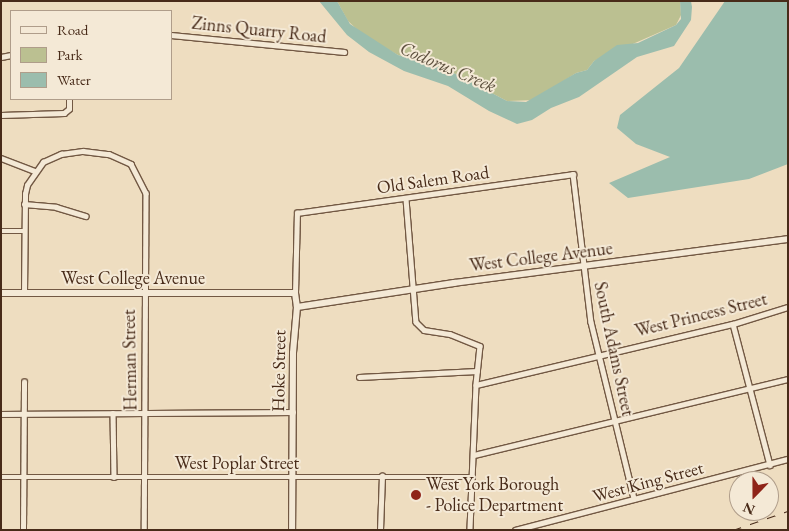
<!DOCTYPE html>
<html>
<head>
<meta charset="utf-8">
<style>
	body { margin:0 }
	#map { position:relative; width:789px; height:531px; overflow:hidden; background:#eeddc0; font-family:"EB Garamond",serif }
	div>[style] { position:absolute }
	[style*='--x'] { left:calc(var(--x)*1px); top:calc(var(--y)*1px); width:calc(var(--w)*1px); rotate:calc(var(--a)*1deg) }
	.green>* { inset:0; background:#bbc091 }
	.water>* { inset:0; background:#9bbdad }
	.roads { filter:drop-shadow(1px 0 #725843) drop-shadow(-1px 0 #725843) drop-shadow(0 1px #725843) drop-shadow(0 -1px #725843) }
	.street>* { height:4.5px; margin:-2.25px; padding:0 2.25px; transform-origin:2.25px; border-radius:2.25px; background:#f4e9d6 }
	.secondary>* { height:6px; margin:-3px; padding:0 3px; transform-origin:3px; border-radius:3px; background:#f4e9d6 }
	.rail>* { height:1px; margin-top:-0.5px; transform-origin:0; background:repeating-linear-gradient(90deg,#482b19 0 9px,transparent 0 18px) }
	.dots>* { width:14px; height:14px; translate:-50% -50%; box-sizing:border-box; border:2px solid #f4e9d6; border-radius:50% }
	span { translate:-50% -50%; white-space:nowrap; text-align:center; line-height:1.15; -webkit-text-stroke:4px #f4e9d6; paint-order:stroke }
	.street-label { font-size:18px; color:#482b19 }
	.poi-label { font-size:18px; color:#482b19 }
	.left { translate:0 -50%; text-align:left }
	.water-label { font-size:19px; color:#5d503e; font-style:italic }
	.frame { position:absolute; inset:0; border:2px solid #482b19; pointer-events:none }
	.legend { position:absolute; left:10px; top:10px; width:162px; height:90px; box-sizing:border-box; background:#f4e9d6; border:1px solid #af9d8a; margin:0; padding:6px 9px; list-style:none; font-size:15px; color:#482b19 }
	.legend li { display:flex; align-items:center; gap:10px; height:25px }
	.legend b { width:25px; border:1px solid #af9d8a }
	.north { position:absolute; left:729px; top:471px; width:50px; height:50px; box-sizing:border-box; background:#f4e9d6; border:1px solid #af9d8a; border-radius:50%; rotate:202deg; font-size:14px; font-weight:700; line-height:20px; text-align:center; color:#482b19 }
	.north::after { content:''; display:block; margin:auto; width:18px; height:22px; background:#8f2418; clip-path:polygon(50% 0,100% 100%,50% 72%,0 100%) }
</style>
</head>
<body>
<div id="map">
	<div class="green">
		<i style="clip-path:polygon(337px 1px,680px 1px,681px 15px,676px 25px,594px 61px,587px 70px,576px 73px,534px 100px,507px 101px,446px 69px,398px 55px,363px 35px,348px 21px)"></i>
	</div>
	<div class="water">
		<i style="clip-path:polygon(319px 1px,337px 1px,350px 24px,398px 55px,446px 69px,507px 101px,526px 102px,576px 73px,587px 70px,594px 61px,617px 45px,638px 43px,676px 25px,681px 19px,680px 1px,691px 1px,692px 7px,691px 20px,674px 46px,637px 57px,579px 97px,551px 108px,532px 120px,517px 124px,489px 111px,448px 86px,404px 71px,369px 52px,347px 35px)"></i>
		<i style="clip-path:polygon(725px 1px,788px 1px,788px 164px,749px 179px,628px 198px,609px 183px,670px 157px,636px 144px,617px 128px,620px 115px,679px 68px)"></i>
	</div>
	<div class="roads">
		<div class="street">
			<i style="--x:171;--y:35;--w:174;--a:5.6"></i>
			<i style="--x:1;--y:57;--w:10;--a:-11"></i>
			<i style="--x:1;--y:115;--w:63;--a:-1.8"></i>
			<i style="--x:64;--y:113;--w:6;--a:-39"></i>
			<i style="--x:69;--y:109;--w:10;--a:-90"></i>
			<i style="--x:1;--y:158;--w:36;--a:21"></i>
			<i style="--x:406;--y:199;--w:123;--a:85.4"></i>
			<i style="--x:416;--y:322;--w:11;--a:45"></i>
			<i style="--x:424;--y:330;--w:26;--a:9"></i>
			<i style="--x:450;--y:334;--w:32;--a:22"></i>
			<i style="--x:480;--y:346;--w:39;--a:96"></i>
			<i style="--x:476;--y:385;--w:145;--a:92.4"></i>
			<i style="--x:24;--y:204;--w:32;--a:5"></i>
			<i style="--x:56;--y:207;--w:31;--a:17"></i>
			<i style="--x:1;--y:231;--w:23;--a:0"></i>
			<i style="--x:24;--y:293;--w:99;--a:-89.4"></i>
			<i style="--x:25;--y:194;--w:9;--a:-77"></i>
			<i style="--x:27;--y:185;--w:28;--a:-55"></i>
			<i style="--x:43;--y:162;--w:20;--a:-24"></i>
			<i style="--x:61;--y:154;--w:22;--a:-8"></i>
			<i style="--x:83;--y:151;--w:26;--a:7"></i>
			<i style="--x:109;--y:154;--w:24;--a:24"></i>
			<i style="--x:131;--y:164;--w:33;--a:63"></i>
			<i style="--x:146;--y:193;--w:337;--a:90.3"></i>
			<i style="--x:295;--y:293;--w:80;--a:-88.6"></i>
			<i style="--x:297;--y:213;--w:279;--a:-8"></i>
			<i style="--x:573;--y:174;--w:149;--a:83.1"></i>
			<i style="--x:591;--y:322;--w:182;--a:76.3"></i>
			<i style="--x:733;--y:324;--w:146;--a:75.3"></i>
			<i style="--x:359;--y:377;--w:118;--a:-2.9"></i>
			<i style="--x:476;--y:385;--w:264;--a:-13.4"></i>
			<i style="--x:733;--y:324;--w:58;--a:-17.2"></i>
			<i style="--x:113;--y:413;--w:64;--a:89.1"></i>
			<i style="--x:1;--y:414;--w:292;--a:-0.4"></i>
			<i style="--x:474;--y:455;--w:323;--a:-13.6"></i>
			<i style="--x:1;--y:477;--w:471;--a:0"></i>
			<i style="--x:23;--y:530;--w:148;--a:-89.6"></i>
			<i style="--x:380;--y:530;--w:54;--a:-87.9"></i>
			<i style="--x:515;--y:530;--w:282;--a:-14.6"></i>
		</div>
		<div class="secondary">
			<i style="--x:1;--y:293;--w:294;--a:0"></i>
			<i style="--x:295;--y:293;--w:14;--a:82"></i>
			<i style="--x:297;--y:307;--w:46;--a:95"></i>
			<i style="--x:293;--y:353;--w:177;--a:90.3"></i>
			<i style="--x:297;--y:307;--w:159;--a:-8.7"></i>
			<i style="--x:454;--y:283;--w:337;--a:-7.5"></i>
		</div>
	</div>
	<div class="rail">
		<i style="--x:733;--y:530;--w:58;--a:-19.1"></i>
	</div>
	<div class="dots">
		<i style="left:416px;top:495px;background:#8f2418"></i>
	</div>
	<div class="street-label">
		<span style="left:259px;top:30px;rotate:6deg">Zinns Quarry Road</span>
		<span style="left:433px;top:180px;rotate:-8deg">Old Salem Road</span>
		<span style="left:541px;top:257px;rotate:-7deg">West College Avenue</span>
		<span style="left:133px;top:278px">West College Avenue</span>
		<span style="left:701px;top:315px;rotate:-14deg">West Princess Street</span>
		<span style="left:614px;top:349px;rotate:78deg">South Adams Street</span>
		<span style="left:130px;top:360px;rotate:-91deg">Herman Street</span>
		<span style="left:279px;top:371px;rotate:-89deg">Hoke Street</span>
		<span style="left:237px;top:463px">West Poplar Street</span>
		<span style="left:648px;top:482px;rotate:-15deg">West King Street</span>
	</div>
	<div class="poi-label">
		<span class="left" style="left:426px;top:495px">West York Borough<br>- Police Department</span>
	</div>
	<div class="water-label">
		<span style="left:448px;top:67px;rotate:23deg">Codorus Creek</span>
	</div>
	<div class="frame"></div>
	<ul class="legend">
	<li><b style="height:6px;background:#f4e9d6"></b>Road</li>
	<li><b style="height:14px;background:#bbc091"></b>Park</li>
	<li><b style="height:14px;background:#9bbdad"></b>Water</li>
	</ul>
	<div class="north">N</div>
</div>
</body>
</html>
